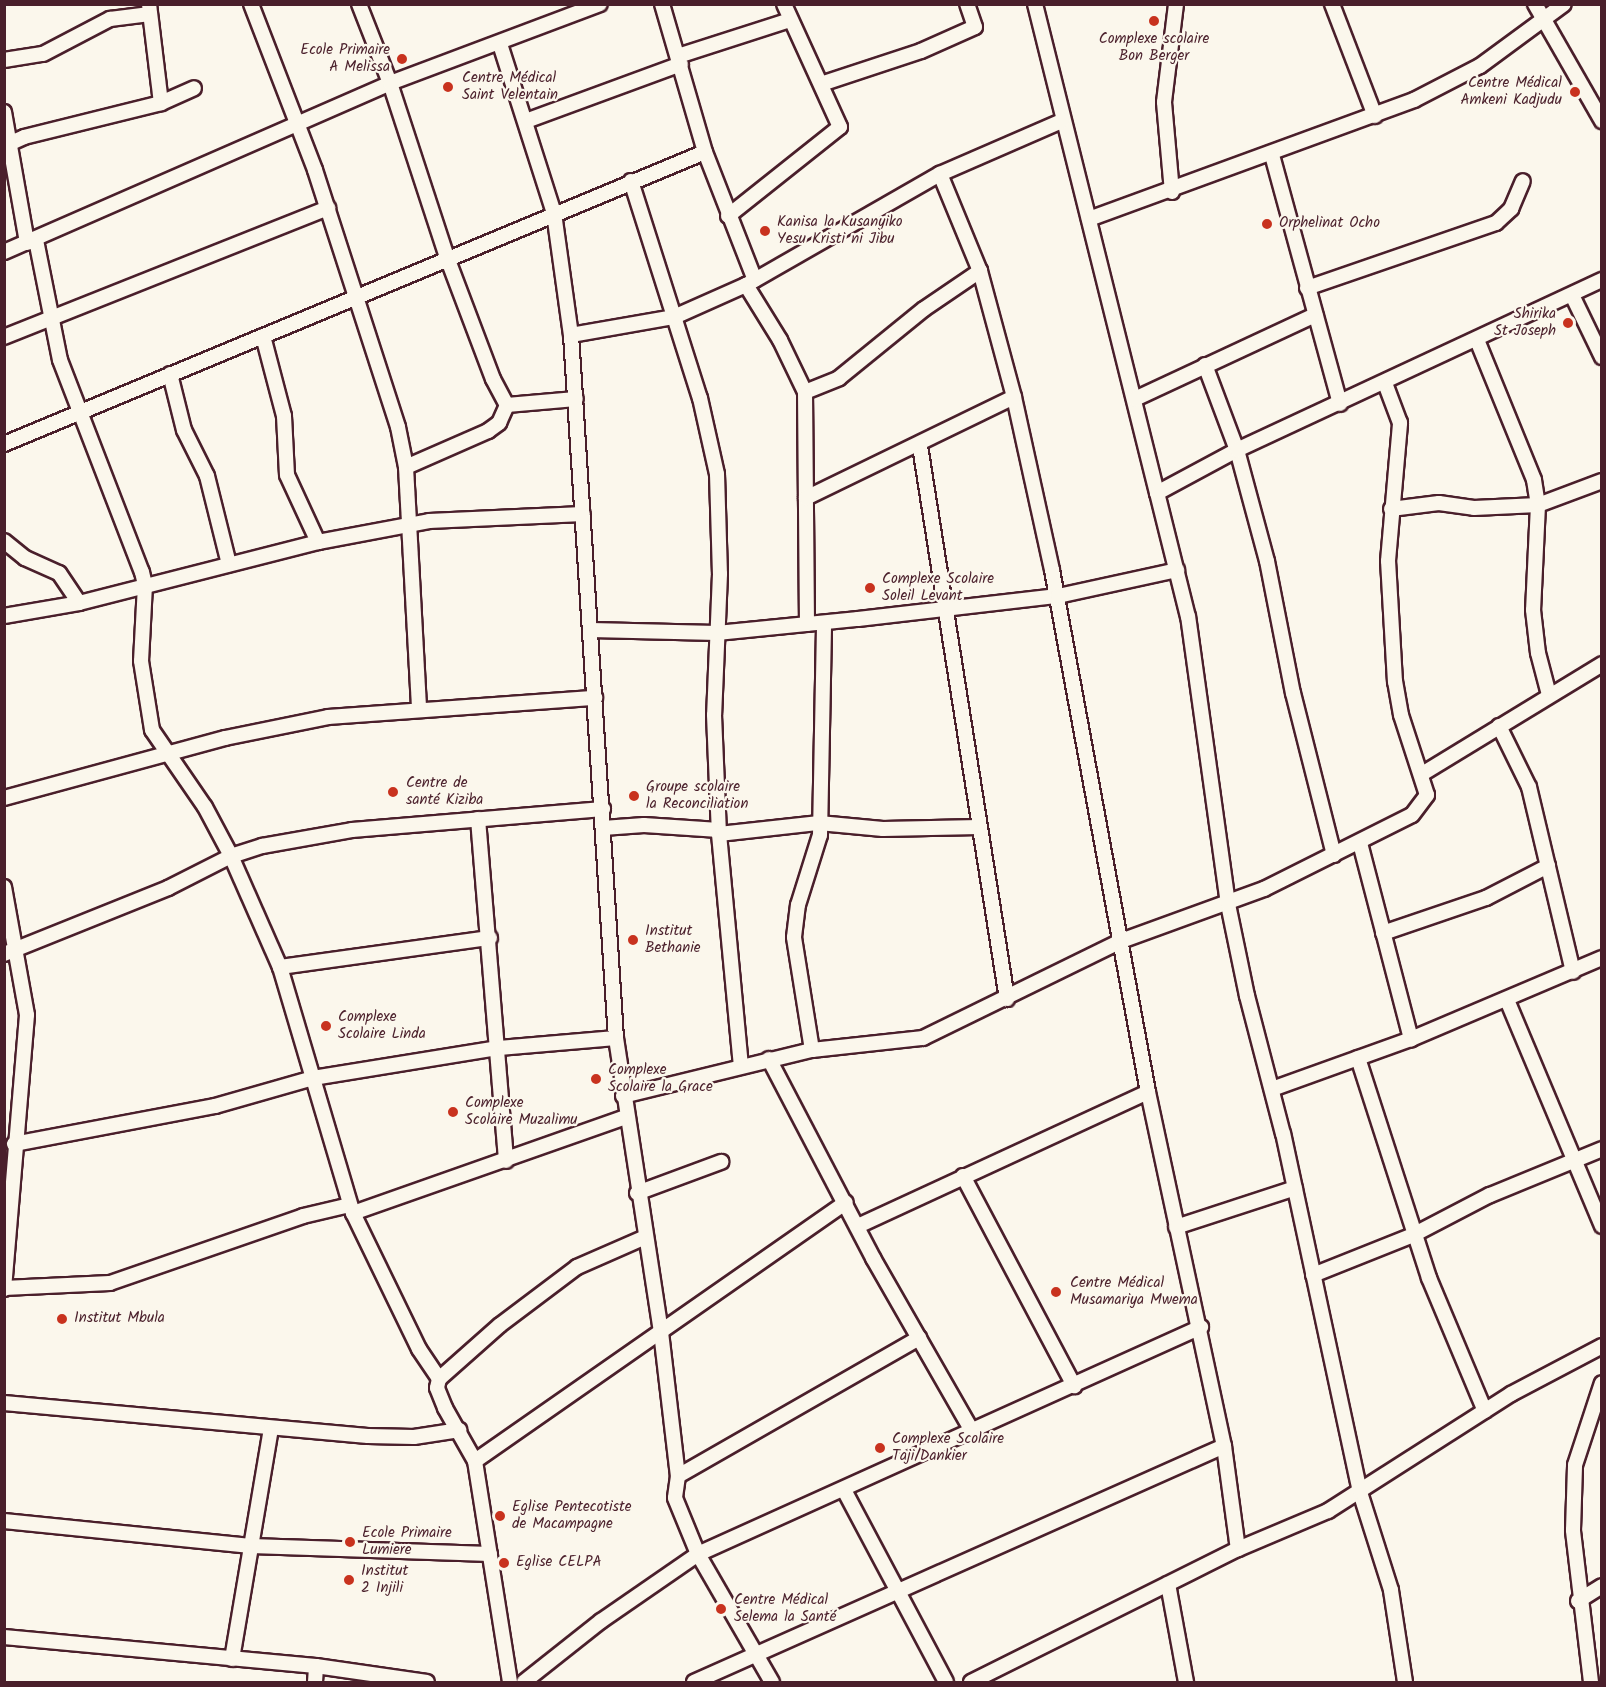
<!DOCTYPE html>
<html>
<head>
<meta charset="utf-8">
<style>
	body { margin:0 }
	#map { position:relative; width:1606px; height:1687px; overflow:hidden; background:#fbf7ec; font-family:Kalam,sans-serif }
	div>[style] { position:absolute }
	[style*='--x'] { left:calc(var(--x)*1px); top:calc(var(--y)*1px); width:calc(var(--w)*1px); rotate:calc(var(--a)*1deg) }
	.roads { filter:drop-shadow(2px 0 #4a1f2b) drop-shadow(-2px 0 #4a1f2b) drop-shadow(0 2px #4a1f2b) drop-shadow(0 -2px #4a1f2b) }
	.minor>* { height:14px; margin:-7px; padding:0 7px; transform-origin:7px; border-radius:7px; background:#fbf7ec }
	.dots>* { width:16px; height:16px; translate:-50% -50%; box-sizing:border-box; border:3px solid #fbf7ec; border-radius:50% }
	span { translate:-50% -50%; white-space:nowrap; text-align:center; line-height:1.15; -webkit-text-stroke:4.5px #fbf7ec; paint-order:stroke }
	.poi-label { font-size:15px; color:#4a1f2b }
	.right { translate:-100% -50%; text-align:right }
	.left { translate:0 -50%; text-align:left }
	.frame { position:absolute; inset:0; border:6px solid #4a1f2b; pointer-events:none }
</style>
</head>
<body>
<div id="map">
	<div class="roads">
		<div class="minor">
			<i style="--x:149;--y:4;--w:100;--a:83.1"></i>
			<i style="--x:251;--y:4;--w:178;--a:68.9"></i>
			<i style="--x:315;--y:170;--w:270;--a:72.1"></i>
			<i style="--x:398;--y:427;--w:41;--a:78.7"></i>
			<i style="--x:406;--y:467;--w:243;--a:86.9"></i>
			<i style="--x:359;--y:4;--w:85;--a:68.6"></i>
			<i style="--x:390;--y:83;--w:186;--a:71.9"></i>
			<i style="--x:448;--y:260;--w:127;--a:69.3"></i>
			<i style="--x:493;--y:379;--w:30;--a:62"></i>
			<i style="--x:507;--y:405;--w:69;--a:-5"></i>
			<i style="--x:662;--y:4;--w:154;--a:73.8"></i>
			<i style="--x:705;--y:152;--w:137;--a:68.7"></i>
			<i style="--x:1035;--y:4;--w:504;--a:75.99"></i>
			<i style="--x:1332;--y:4;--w:120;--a:69"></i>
			<i style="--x:1535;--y:4;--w:135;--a:60.2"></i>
			<i style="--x:500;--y:44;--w:177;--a:72.3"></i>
			<i style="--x:554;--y:213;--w:123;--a:82.1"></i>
			<i style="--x:571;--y:335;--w:704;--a:86.34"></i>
			<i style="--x:616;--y:1038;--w:297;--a:81.3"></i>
			<i style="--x:661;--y:1332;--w:145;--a:83.3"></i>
			<i style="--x:678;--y:1476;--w:22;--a:98"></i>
			<i style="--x:675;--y:1498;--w:61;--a:67.7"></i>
			<i style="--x:698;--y:1554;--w:148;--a:60"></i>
			<i style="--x:678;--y:56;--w:118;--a:-17.8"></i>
			<i style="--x:4;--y:60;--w:39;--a:-9"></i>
			<i style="--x:43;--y:54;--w:76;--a:-27.6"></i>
			<i style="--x:110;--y:19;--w:40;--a:-7.1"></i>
			<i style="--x:821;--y:84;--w:105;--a:-18.3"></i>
			<i style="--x:921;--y:51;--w:59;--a:-24"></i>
			<i style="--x:975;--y:27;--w:24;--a:-109"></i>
			<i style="--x:4;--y:112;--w:133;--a:80"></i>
			<i style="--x:526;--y:121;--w:165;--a:-20.2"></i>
			<i style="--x:4;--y:146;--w:22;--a:-24"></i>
			<i style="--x:24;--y:137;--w:141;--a:-13.9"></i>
			<i style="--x:161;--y:103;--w:36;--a:-24"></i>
			<i style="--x:1272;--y:155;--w:258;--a:74.7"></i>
			<i style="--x:940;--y:174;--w:105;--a:67.6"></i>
			<i style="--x:980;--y:271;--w:131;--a:74.9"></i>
			<i style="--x:1014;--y:397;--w:177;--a:77.6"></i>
			<i style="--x:1052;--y:570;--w:531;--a:79.58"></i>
			<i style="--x:1148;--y:1092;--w:362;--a:77.9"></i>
			<i style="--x:1224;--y:1446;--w:104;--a:82.3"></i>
			<i style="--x:631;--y:181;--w:228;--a:72.4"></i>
			<i style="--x:700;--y:398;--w:78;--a:77.4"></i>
			<i style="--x:717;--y:474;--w:100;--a:88.3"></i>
			<i style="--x:720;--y:574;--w:141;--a:92.4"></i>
			<i style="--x:714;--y:715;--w:119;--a:87.6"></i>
			<i style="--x:719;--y:834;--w:233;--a:84.6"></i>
			<i style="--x:1172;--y:192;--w:90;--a:-95.1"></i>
			<i style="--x:1164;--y:102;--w:99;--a:-83"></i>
			<i style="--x:728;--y:216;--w:143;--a:-38.5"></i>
			<i style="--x:840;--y:127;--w:135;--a:-114.5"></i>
			<i style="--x:1089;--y:219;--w:346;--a:-20.1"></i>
			<i style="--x:1414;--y:100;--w:74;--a:-27.3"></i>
			<i style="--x:1480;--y:66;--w:104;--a:-36.4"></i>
			<i style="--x:36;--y:240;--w:122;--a:78.7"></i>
			<i style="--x:60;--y:360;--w:227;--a:68.9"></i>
			<i style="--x:142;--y:572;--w:13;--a:77"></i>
			<i style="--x:145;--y:585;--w:76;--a:93"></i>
			<i style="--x:141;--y:661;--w:70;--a:80.9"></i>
			<i style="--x:152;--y:730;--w:93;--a:55.5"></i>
			<i style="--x:205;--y:807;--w:55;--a:62"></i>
			<i style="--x:231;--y:856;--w:121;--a:66.2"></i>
			<i style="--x:280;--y:967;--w:257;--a:73.5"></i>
			<i style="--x:353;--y:1213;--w:151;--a:64.1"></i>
			<i style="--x:419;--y:1349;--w:36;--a:56"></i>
			<i style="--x:439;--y:1379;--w:9;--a:103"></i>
			<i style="--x:437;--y:1388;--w:22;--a:68"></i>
			<i style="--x:445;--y:1408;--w:61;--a:60.5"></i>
			<i style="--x:475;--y:1461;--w:224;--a:81"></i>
			<i style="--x:4;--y:252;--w:421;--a:-23.6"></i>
			<i style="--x:390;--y:83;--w:224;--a:-20.6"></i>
			<i style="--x:746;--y:285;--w:65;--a:58.3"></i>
			<i style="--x:780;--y:340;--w:58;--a:64.3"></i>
			<i style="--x:805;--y:392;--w:37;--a:-22"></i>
			<i style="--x:839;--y:378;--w:109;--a:-39.1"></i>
			<i style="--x:924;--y:309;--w:68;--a:-34.2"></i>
			<i style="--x:1307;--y:288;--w:200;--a:-19"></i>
			<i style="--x:1496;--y:223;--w:21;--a:-43"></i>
			<i style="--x:1511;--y:209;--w:30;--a:-67"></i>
			<i style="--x:1572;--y:295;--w:69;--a:64.2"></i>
			<i style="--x:571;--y:335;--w:105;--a:-9.9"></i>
			<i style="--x:674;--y:317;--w:79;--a:-24"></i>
			<i style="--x:746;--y:285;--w:224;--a:-29.8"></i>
			<i style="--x:940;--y:174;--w:133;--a:-23.5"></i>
			<i style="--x:263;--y:336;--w:83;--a:75.3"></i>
			<i style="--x:284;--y:416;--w:59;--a:87.1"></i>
			<i style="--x:287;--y:475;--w:74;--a:65.2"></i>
			<i style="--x:4;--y:337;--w:349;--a:-21.7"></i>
			<i style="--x:1477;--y:340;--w:151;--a:67.8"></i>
			<i style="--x:1534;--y:480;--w:25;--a:81"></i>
			<i style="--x:1538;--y:505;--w:105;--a:92.7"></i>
			<i style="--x:1533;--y:610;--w:43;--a:83.4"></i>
			<i style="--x:1538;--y:653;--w:43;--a:75.3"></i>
			<i style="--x:1205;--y:365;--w:91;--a:69.4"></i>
			<i style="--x:1237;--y:450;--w:115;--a:74.9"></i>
			<i style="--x:1267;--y:561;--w:135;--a:78.9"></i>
			<i style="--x:1293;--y:693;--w:167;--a:75.8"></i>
			<i style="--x:170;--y:374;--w:58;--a:76"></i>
			<i style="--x:184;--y:430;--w:51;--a:63.4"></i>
			<i style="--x:207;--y:476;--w:91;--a:76"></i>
			<i style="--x:805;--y:392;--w:106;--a:89.5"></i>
			<i style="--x:1135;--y:399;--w:199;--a:-25"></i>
			<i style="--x:4;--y:444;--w:759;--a:-22.61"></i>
			<i style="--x:920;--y:446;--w:560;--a:81.06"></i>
			<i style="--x:406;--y:467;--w:90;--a:-23.7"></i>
			<i style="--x:488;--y:431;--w:14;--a:-36"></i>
			<i style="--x:499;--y:423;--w:20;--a:-66"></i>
			<i style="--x:1391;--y:509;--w:48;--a:-7.1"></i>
			<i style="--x:1439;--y:503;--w:35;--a:8"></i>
			<i style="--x:1474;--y:508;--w:64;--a:-2.7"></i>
			<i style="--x:1538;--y:505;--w:68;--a:-20.6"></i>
			<i style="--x:4;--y:541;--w:27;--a:39"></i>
			<i style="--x:25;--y:558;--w:37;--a:24"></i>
			<i style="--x:59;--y:573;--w:36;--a:56"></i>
			<i style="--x:4;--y:616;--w:76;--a:-9.8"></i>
			<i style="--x:79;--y:603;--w:247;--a:-14.3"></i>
			<i style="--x:318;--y:542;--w:113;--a:-10.7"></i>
			<i style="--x:429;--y:521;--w:154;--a:-2.6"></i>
			<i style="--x:807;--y:624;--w:126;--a:-90.5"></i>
			<i style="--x:806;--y:498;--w:231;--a:-25.9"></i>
			<i style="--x:591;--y:630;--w:126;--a:1.4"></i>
			<i style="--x:717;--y:633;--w:142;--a:-5.7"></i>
			<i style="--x:858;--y:619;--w:201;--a:-6.6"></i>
			<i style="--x:1058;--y:596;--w:122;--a:-12.3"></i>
			<i style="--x:1499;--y:726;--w:68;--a:63.8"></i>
			<i style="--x:1529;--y:787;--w:190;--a:76.6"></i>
			<i style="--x:1422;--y:774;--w:211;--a:-31.4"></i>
			<i style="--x:4;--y:798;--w:229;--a:-15.2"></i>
			<i style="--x:225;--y:738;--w:105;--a:-11.5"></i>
			<i style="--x:328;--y:717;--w:268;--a:-4.1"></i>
			<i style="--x:478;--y:819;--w:343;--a:85.3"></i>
			<i style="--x:603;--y:828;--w:41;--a:-4.2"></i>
			<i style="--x:644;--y:825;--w:75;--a:3.8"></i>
			<i style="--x:719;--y:834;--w:101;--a:-6.3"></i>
			<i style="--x:819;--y:823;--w:64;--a:5.4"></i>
			<i style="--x:883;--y:829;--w:96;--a:-1.2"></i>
			<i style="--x:1360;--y:843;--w:203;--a:75.4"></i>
			<i style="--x:4;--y:887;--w:130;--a:79.8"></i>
			<i style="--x:27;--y:1015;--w:275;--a:94.8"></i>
			<i style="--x:1383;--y:933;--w:109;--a:-18.8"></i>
			<i style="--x:1486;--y:898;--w:70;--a:-27.3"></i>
			<i style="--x:4;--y:954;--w:177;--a:-21.9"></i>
			<i style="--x:168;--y:888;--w:71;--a:-26.9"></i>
			<i style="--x:231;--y:856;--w:33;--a:-18"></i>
			<i style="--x:262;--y:846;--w:91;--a:-10.1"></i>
			<i style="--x:352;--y:830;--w:252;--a:-4.8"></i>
			<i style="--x:280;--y:967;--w:212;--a:-7.9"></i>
			<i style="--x:1507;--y:1000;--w:245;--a:67.2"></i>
			<i style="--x:812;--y:1050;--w:114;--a:-99.1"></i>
			<i style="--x:794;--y:937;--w:32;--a:-83"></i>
			<i style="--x:798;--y:905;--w:73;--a:-72.6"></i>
			<i style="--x:820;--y:835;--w:212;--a:-88.9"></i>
			<i style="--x:1358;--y:1058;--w:231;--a:72.1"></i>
			<i style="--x:1429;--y:1278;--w:144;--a:67.2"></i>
			<i style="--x:769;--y:1059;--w:225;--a:62.4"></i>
			<i style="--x:873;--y:1258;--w:199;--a:60.2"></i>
			<i style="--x:1272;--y:1089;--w:148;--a:-19.8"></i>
			<i style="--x:1411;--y:1039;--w:207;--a:-23"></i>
			<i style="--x:623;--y:1096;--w:195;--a:-13.7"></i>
			<i style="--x:812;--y:1050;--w:112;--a:-6.2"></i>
			<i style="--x:923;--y:1038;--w:220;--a:-26.1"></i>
			<i style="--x:1121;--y:941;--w:152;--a:-20"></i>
			<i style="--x:1264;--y:889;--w:165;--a:-26.6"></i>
			<i style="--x:1412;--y:815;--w:25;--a:-53"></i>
			<i style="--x:1427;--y:795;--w:84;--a:-108"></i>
			<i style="--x:1401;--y:715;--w:34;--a:-100"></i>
			<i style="--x:1395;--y:682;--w:121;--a:-93.3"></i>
			<i style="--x:1388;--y:561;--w:139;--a:-85"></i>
			<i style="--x:1400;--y:423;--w:43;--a:-110.6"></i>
			<i style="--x:14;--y:1144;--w:205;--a:-10.7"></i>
			<i style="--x:215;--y:1106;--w:102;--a:-15.9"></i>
			<i style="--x:313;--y:1078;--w:188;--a:-9.2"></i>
			<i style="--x:499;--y:1048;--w:117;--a:-4.9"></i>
			<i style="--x:963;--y:1176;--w:238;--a:62.1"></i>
			<i style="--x:637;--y:1193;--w:90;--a:-20.3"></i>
			<i style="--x:353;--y:1213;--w:288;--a:-19.4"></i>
			<i style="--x:858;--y:1226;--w:319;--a:-24.8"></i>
			<i style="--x:1176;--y:1227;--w:125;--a:-18.1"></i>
			<i style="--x:1313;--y:1275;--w:108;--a:-21.8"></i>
			<i style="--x:1413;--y:1235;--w:87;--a:-27.5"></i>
			<i style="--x:1490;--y:1195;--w:121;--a:-22.3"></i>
			<i style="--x:4;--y:1288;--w:106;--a:-2.7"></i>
			<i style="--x:110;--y:1283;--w:204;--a:-19.1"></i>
			<i style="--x:303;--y:1216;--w:48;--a:-13.2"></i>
			<i style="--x:439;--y:1379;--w:81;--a:-41.5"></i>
			<i style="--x:500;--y:1325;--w:96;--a:-37"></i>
			<i style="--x:577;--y:1267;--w:72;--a:-23.7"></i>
			<i style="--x:4;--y:1403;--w:365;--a:5.2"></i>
			<i style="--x:368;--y:1436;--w:46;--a:1.2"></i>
			<i style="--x:414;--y:1437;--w:46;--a:-8.8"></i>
			<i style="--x:475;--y:1461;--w:452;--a:-34.9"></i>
			<i style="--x:678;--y:1476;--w:278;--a:-29.8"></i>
			<i style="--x:844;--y:1490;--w:217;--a:62"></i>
			<i style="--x:4;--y:1521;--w:248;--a:5.8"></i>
			<i style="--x:251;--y:1546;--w:239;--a:1.9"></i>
			<i style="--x:1168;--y:1584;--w:100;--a:79.6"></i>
			<i style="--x:1578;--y:1601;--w:28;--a:-32"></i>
			<i style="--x:4;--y:1637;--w:313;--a:5.3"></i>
			<i style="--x:316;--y:1666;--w:112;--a:8.2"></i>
			<i style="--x:232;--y:1659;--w:234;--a:-80.4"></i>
			<i style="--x:315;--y:1682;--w:16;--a:-86"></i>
			<i style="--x:524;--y:1682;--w:98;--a:-38.4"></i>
			<i style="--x:601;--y:1621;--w:118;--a:-34.6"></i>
			<i style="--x:698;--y:1554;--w:552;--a:-24.29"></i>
			<i style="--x:694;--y:1682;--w:580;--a:-24"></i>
			<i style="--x:971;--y:1682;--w:298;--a:-26.5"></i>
			<i style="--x:1238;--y:1549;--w:98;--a:-22.9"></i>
			<i style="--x:1328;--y:1511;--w:217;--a:-32.6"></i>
			<i style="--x:1511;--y:1394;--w:103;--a:-27.8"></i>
			<i style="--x:1405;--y:1682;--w:93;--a:-98.7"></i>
			<i style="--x:1391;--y:1590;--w:103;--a:-107.6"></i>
			<i style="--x:1360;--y:1492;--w:366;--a:-102.1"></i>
			<i style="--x:1283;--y:1134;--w:143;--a:-104.6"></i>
			<i style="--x:1247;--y:996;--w:94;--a:-101.7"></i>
			<i style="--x:1228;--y:904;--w:290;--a:-97.9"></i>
			<i style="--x:1188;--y:617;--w:128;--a:-104"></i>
			<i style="--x:1157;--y:493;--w:91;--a:-28.3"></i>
			<i style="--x:1237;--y:450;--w:403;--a:-25"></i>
			<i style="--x:1591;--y:1682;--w:153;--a:-96.8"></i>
			<i style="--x:1573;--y:1530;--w:65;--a:-88.2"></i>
			<i style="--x:1575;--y:1465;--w:86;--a:-71.8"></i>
		</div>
	</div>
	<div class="dots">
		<i style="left:1154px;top:21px;background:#c8321e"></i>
		<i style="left:402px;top:59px;background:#c8321e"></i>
		<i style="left:448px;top:87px;background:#c8321e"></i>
		<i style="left:1575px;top:92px;background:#c8321e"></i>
		<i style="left:1267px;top:224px;background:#c8321e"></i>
		<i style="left:765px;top:231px;background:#c8321e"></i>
		<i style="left:1568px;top:323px;background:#c8321e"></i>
		<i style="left:870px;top:588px;background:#c8321e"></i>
		<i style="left:393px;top:792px;background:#c8321e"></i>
		<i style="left:634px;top:796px;background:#c8321e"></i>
		<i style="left:633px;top:940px;background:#c8321e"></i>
		<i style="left:326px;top:1026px;background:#c8321e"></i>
		<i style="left:596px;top:1079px;background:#c8321e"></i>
		<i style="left:453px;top:1112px;background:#c8321e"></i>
		<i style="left:1056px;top:1292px;background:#c8321e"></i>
		<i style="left:62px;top:1319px;background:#c8321e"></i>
		<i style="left:880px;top:1448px;background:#c8321e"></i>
		<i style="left:500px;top:1516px;background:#c8321e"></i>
		<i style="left:350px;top:1542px;background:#c8321e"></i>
		<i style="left:504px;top:1563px;background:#c8321e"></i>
		<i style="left:349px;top:1580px;background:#c8321e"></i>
		<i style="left:721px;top:1609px;background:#c8321e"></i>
	</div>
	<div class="poi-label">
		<span style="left:1154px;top:48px">Complexe scolaire<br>Bon Berger</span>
		<span class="right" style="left:390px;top:59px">Ecole Primaire<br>A Melissa</span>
		<span class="left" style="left:462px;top:87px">Centre Médical<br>Saint Velentain</span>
		<span class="right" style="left:1562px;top:92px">Centre Médical<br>Amkeni Kadjudu</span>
		<span class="left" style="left:777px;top:231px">Kanisa la Kusanyiko<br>Yesu Kristi ni Jibu</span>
		<span class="left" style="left:1279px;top:224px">Orphelinat Ocho</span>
		<span class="right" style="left:1556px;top:323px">Shirika<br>St Joseph</span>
		<span class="left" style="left:882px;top:588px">Complexe Scolaire<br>Soleil Levant</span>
		<span class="left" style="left:406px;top:792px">Centre de<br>santé Kiziba</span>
		<span class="left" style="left:646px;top:796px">Groupe scolaire<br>la Reconciliation</span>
		<span class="left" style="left:645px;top:940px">Institut<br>Bethanie</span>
		<span class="left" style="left:338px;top:1026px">Complexe<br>Scolaire Linda</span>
		<span class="left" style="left:608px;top:1079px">Complexe<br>Scolaire la Grace</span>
		<span class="left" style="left:465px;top:1112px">Complexe<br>Scolaire Muzalimu</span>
		<span class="left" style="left:1070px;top:1292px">Centre Médical<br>Musamariya Mwema</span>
		<span class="left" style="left:74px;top:1319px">Institut Mbula</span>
		<span class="left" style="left:892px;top:1448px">Complexe Scolaire<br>Taji/Dankier</span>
		<span class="left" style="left:512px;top:1516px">Eglise Pentecotiste<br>de Macampagne</span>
		<span class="left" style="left:362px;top:1542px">Ecole Primaire<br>Lumiere</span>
		<span class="left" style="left:516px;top:1563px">Eglise CELPA</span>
		<span class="left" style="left:361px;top:1580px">Institut<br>2 Injili</span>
		<span class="left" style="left:734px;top:1609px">Centre Médical<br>Selema la Santé</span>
	</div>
	<div class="frame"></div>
</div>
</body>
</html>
